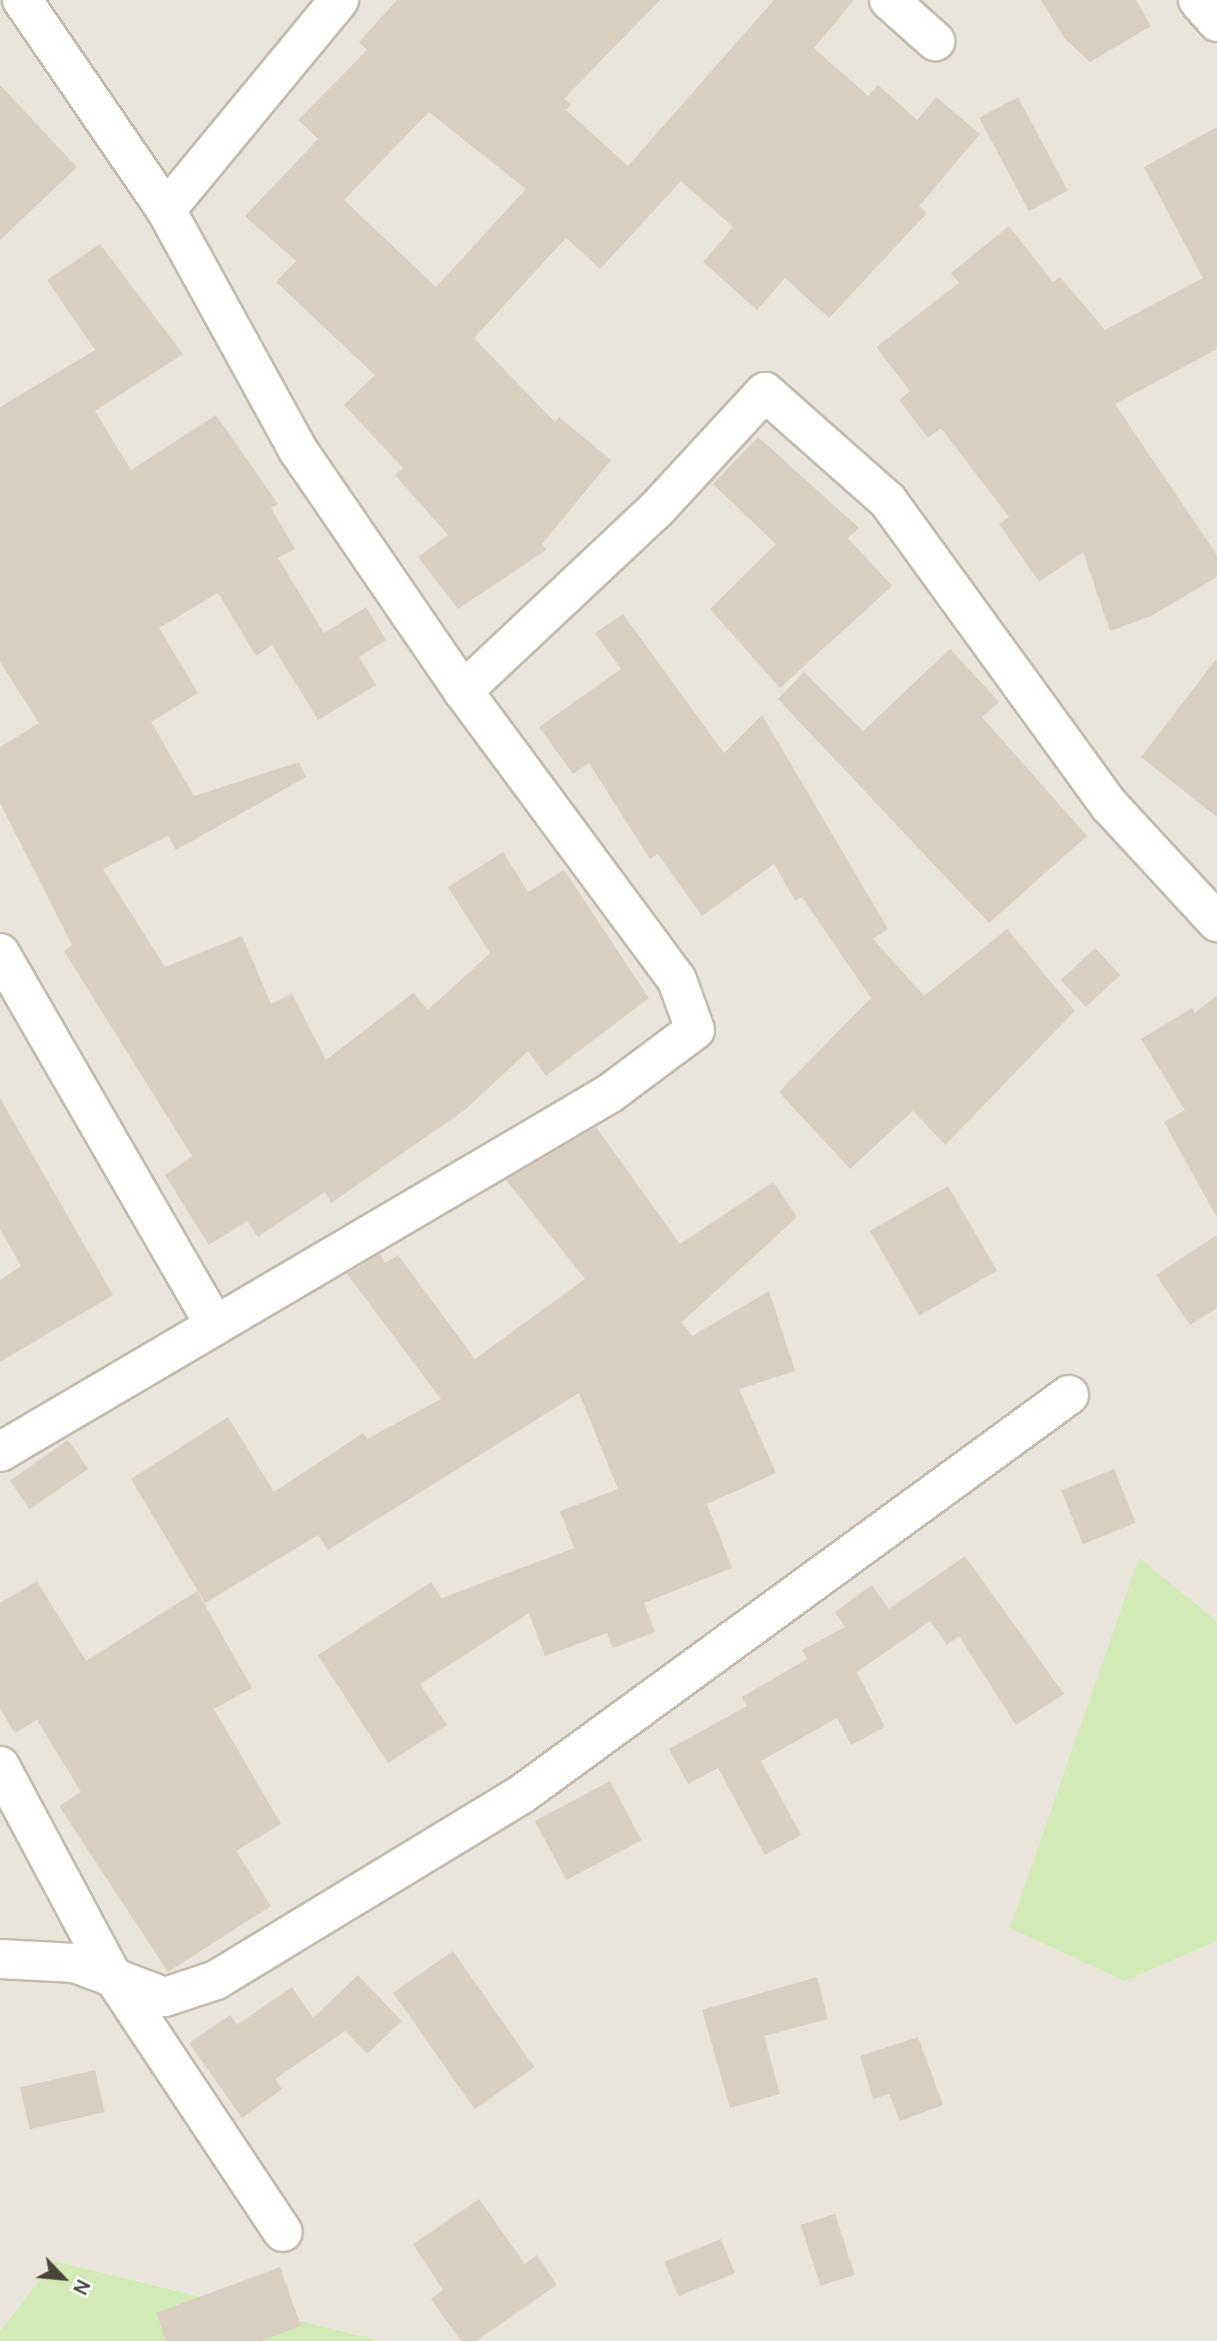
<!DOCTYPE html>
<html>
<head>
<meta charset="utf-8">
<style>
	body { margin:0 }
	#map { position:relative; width:1217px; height:2341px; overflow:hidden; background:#f6f3ec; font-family:Manrope,sans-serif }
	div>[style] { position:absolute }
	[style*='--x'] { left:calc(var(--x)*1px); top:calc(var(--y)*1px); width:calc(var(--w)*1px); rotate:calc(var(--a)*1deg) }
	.residential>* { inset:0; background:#eae5da }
	.green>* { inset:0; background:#d2eab5 }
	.building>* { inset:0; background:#d8cfc1; transform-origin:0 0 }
	.roads { filter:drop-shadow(2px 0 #c2bbae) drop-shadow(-2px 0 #c2bbae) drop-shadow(0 2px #c2bbae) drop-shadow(0 -2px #c2bbae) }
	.street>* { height:38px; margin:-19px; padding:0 19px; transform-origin:19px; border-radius:19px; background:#fff }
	span { translate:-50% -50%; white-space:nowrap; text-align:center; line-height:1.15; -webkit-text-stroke:6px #fff; paint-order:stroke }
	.north { position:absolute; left:28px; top:2243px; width:70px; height:70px; -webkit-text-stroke:5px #fff; paint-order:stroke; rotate:116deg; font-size:19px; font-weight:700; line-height:28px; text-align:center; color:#4b4439 }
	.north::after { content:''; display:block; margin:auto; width:24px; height:32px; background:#4b4439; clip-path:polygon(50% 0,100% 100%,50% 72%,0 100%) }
</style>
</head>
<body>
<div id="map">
	<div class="residential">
		<i style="clip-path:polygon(0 0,1217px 0,1217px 1621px,1139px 1559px,1125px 1981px,1217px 1941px,1217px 2341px,382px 2341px,56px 2261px,0 2331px)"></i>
	</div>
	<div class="green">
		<i style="clip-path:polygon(1139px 1558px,1217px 1621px,1217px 1941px,1125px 1981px,1010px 1928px)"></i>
		<i style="clip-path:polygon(55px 2261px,382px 2341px,0 2341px,0 2331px)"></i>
	</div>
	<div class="building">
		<i style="clip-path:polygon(evenodd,397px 0,660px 0,564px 99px,571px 104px,566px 110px,628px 166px,774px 0,854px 0,814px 48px,868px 96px,878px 85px,917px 120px,936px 97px,980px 134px,919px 206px,927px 213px,829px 318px,785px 278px,757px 310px,703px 262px,733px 227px,681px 181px,600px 269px,566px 238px,474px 338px,555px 422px,559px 417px,611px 460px,542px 544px,546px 550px,458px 609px,418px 557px,448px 535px,395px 475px,403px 468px,344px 405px,375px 375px,276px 282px,296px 261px,245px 216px,318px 139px,298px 120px,367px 50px,359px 42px,397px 0,429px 112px,526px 189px,436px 287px,344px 200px,429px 112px)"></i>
		<i style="clip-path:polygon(1041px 0,1136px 0,1151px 26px,1090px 62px,1065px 39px)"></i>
		<i style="clip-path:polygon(0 85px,77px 167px,0 240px)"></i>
		<i style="left:1018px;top:97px;width:106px;height:44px;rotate:62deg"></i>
		<i style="clip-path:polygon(1217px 127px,1217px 349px,1115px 404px,1217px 555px,1217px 577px,1151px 616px,1110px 631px,1083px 552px,1039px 582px,999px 524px,1009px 517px,941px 428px,928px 438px,899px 400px,910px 391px,876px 347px,959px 283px,951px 273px,1009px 226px,1053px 282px,1060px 277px,1105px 330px,1203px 278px,1144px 167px)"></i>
		<i style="clip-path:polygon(100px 244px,183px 354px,95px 411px,131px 470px,216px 415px,278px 504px,271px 508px,295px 549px,278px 558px,324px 633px,366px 607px,386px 640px,359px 657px,376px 685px,318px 720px,272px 645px,256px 656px,218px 593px,159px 628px,198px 693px,151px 722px,194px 796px,299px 762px,306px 777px,176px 850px,168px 836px,103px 869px,165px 967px,242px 936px,271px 1004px,292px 994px,326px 1060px,413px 993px,428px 1010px,490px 953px,448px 887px,503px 852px,528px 892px,564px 870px,649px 998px,546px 1076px,528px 1051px,466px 1109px,331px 1203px,325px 1192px,258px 1237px,247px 1221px,209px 1245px,165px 1175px,192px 1156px,64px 951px,72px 945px,0 803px,0 747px,39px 723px,0 662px,0 407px,95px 350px,47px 280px)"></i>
		<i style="clip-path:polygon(758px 437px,859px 528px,848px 538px,892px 586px,780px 688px,710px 609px,776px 544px,713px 484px)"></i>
		<i style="clip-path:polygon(623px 614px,724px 753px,762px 715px,888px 929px,873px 939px,924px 996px,1007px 929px,1075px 1011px,945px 1145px,913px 1111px,850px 1169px,779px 1092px,871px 998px,802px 897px,795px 901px,774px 864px,702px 916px,658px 854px,650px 859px,589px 763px,573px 774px,539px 727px,621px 669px,595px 633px)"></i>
		<i style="clip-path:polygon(950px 649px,999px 702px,982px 717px,1087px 836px,989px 923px,778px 699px,804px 672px,863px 731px)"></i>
		<i style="clip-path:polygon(1217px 658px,1217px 817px,1141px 757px)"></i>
		<i style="left:1095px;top:948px;width:37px;height:47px;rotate:47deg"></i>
		<i style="clip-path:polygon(1217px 995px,1217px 1218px,1164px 1122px,1185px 1110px,1141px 1039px,1192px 1008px,1195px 1013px)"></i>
		<i style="clip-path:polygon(0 1098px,113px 1295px,0 1362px,0 1280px,21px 1266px,0 1229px)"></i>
		<i style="clip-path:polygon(596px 1127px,680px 1244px,773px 1182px,797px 1217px,682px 1322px,692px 1336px,769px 1291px,795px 1371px,739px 1389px,776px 1473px,707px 1504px,732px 1568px,644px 1603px,655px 1632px,613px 1648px,607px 1633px,545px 1656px,529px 1613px,420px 1684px,447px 1725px,388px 1763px,318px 1655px,431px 1582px,442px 1598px,574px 1548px,560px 1511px,618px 1489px,579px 1393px,328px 1550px,318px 1535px,205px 1603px,131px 1479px,228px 1417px,274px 1492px,363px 1433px,367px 1439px,441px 1399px,347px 1274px,380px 1254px,385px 1263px,398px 1255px,475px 1359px,585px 1279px,506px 1180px)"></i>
		<i style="left:948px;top:1186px;width:98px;height:90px;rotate:60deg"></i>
		<i style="clip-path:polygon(1217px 1235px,1217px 1308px,1190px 1325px,1156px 1275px)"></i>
		<i style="left:68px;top:1440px;width:35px;height:71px;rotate:55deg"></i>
		<i style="left:1114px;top:1469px;width:58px;height:57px;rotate:68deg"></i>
		<i style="clip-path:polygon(965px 1556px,1064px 1694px,1016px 1725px,959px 1636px,947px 1645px,930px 1621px,857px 1672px,885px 1727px,851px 1745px,837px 1718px,761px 1761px,801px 1835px,765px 1855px,718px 1768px,688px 1784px,669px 1749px,747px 1706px,742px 1697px,807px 1659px,802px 1650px,845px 1627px,835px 1612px,872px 1585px,889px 1609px)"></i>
		<i style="clip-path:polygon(37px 1581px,86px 1661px,197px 1591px,252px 1688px,214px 1709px,281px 1824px,236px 1851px,271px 1906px,168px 1972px,59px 1806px,81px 1792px,37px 1720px,15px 1733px,0 1709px,0 1603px)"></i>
		<i style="left:610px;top:1781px;width:67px;height:85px;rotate:62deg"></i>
		<i style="left:453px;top:1951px;width:142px;height:73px;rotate:55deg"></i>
		<i style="clip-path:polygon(358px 1975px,402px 2021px,367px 2054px,345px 2031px,275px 2079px,282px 2089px,242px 2118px,189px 2043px,230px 2015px,237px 2025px,292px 1987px,313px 2018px)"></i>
		<i style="clip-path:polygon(817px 1977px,828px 2019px,764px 2036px,780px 2094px,730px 2108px,702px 2010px)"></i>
		<i style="clip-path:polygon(918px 2037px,943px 2105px,900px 2121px,889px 2094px,873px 2099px,860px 2056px)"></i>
		<i style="left:95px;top:2070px;width:43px;height:77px;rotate:77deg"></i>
		<i style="clip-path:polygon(479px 2199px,525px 2264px,537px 2255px,557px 2285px,476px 2341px,461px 2341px,431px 2299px,443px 2290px,413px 2244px)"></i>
		<i style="left:835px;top:2214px;width:64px;height:36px;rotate:72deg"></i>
		<i style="left:721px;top:2239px;width:37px;height:61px;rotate:68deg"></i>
		<i style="clip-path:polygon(280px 2267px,301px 2326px,261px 2341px,166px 2341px,156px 2313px)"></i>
	</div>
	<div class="roads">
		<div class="street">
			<i style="--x:889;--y:0;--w:62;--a:41.7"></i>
			<i style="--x:1198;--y:0;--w:29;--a:49"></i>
			<i style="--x:166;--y:210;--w:272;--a:-50.5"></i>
			<i style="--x:463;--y:691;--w:263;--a:-43.2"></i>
			<i style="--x:655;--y:511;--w:162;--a:-47.3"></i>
			<i style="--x:765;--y:392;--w:164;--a:41.5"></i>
			<i style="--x:888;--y:501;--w:377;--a:54"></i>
			<i style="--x:1110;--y:806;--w:158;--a:47.3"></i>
			<i style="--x:0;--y:953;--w:427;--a:60"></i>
			<i style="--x:0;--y:1452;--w:706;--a:-30.45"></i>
			<i style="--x:609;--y:1094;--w:107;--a:-36.7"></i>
			<i style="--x:695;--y:1030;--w:53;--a:-109.8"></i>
			<i style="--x:677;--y:980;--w:360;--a:-126.5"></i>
			<i style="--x:463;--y:691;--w:292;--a:-124.4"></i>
			<i style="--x:298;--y:450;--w:274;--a:-118.8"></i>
			<i style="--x:166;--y:210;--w:255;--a:-124.4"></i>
			<i style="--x:0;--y:1766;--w:234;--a:61.9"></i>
			<i style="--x:110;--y:1972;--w:312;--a:56.4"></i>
			<i style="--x:0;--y:1959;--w:75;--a:3.1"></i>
			<i style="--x:75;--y:1963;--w:96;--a:20.7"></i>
			<i style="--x:165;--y:1997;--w:54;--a:-18.4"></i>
			<i style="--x:216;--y:1980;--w:358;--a:-31.3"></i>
			<i style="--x:522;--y:1794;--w:677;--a:-36.11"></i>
		</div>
	</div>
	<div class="north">N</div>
</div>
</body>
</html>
